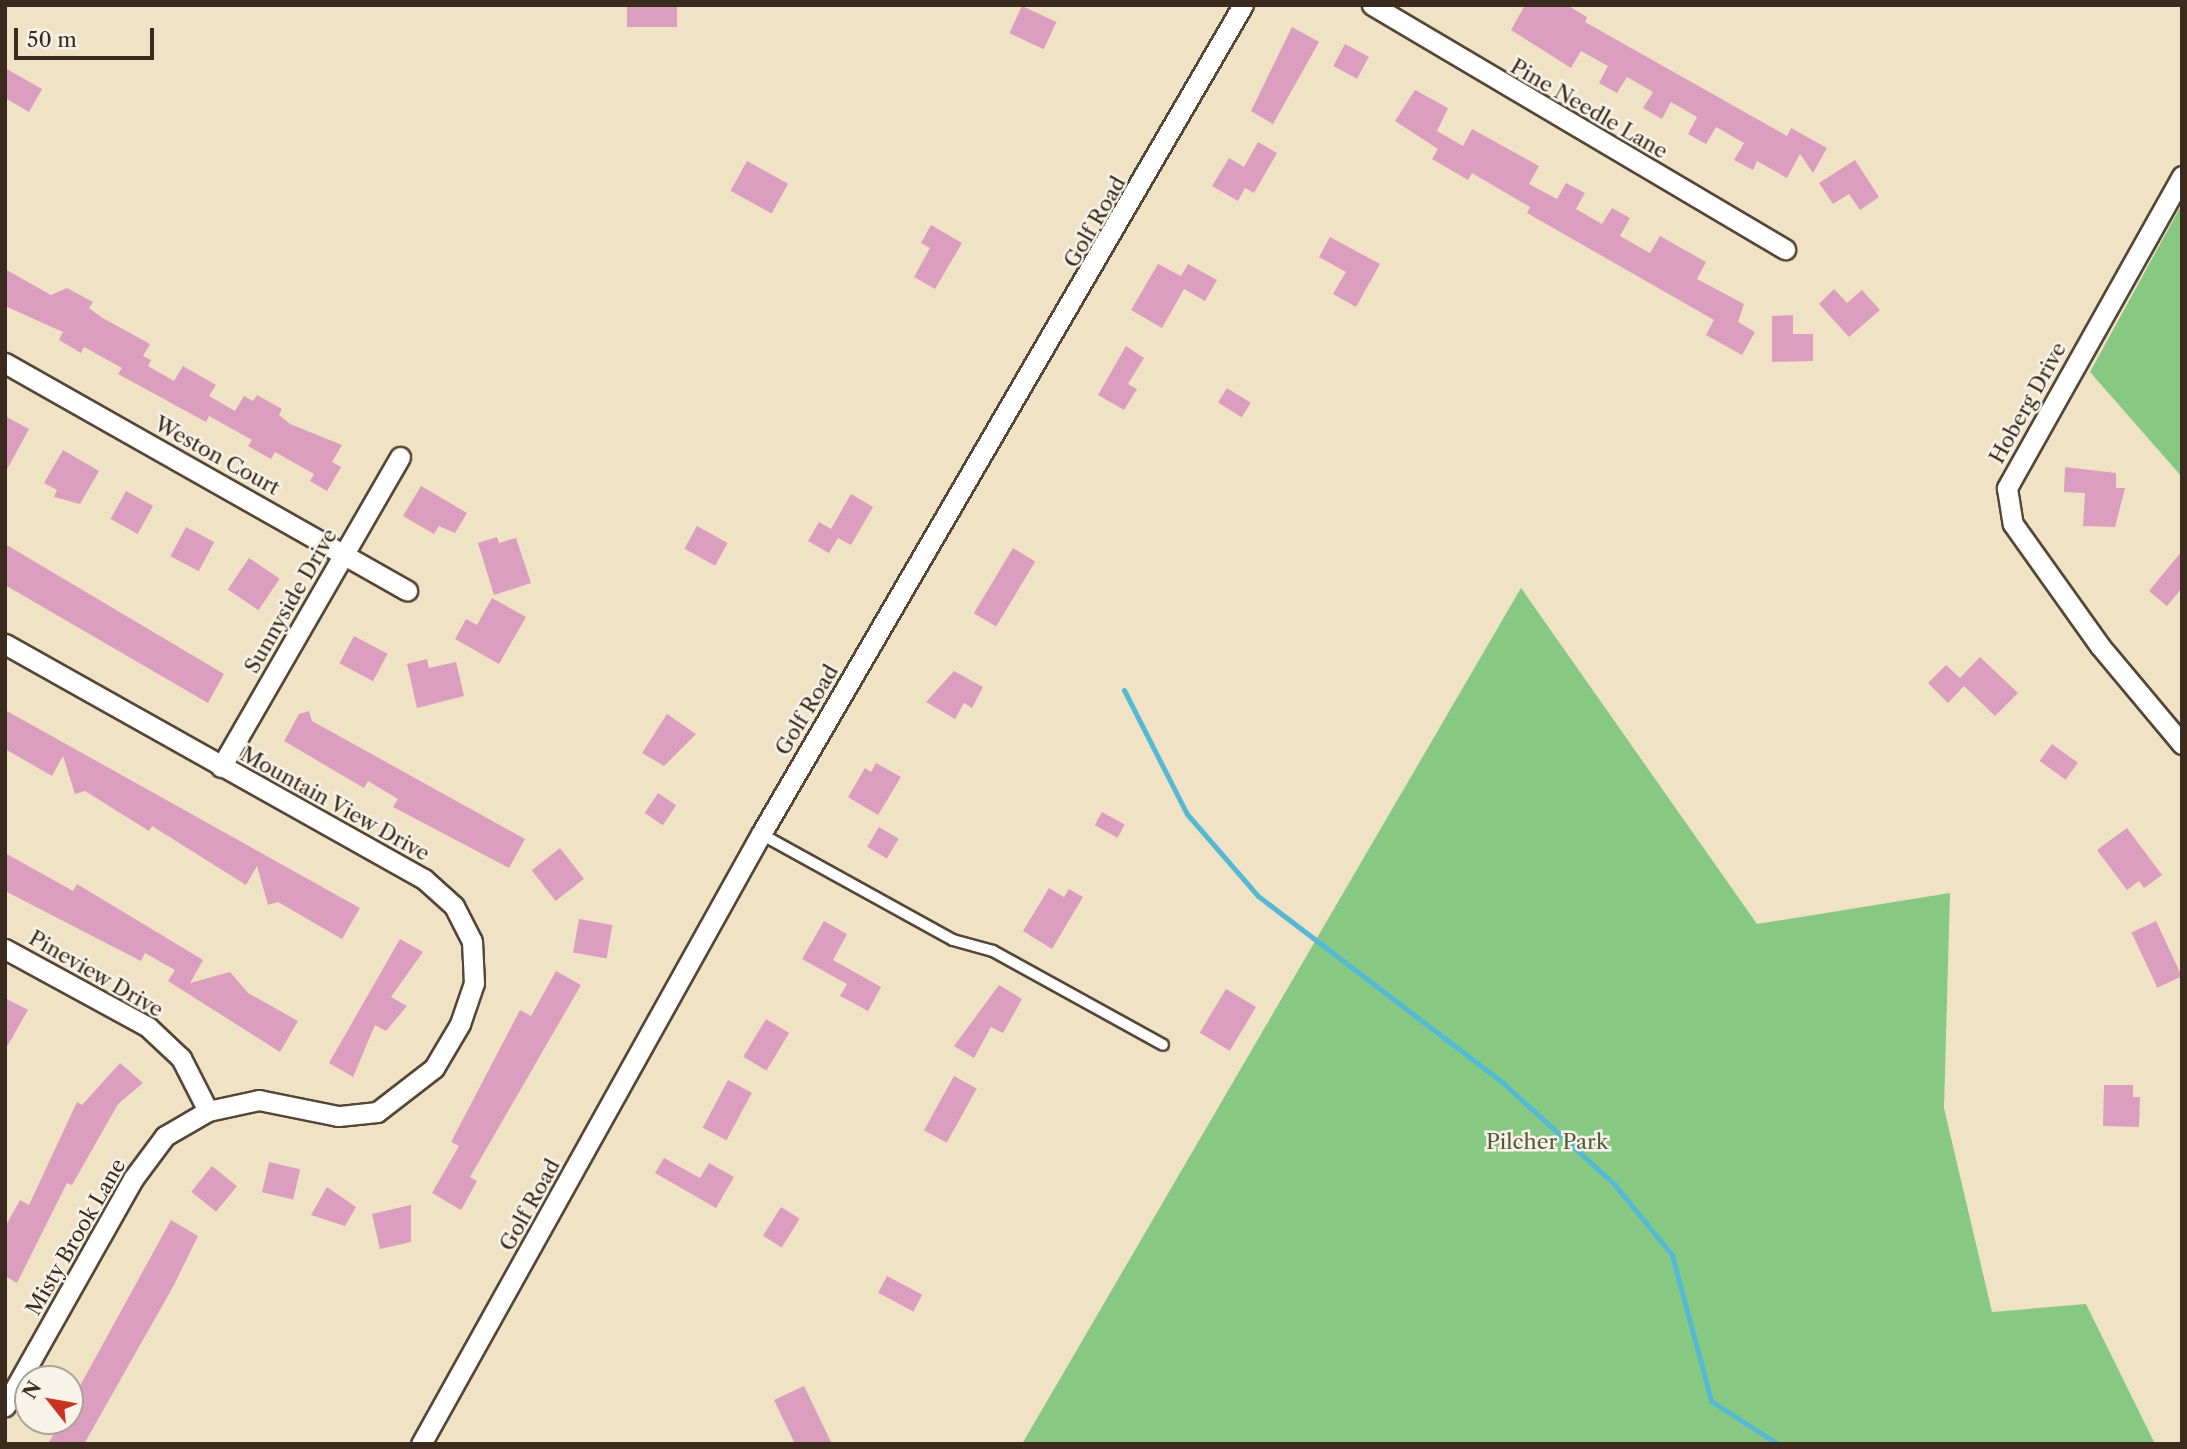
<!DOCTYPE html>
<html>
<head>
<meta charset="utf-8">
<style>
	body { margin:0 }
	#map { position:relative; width:2187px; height:1449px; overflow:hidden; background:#f0e3c5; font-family:"Libre Caslon Text",serif }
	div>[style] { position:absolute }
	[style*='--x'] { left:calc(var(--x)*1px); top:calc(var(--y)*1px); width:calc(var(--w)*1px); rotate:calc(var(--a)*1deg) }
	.green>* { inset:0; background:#87c982 }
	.stream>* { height:5px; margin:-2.5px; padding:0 2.5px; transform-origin:2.5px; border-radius:2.5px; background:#55b9d4 }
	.building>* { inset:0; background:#dc9ebe; transform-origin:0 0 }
	.roads { filter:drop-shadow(2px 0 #564637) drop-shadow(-2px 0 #564637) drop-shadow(0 2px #564637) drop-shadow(0 -2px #564637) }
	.service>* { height:10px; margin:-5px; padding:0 5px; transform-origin:5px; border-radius:5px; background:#fff }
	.minor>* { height:19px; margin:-9.5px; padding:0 9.5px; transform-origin:9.5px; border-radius:9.5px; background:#fff }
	span { translate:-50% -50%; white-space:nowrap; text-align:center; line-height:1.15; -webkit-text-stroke:5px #f7f3e8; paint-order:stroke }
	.street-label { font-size:21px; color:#3b2a1e }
	.park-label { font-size:21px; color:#525a3c }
	.frame { position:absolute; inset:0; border:7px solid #3b2a1e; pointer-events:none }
	.north { position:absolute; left:14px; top:1365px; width:70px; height:70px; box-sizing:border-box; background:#f7f3e8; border:2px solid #aca397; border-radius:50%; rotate:301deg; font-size:19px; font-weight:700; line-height:28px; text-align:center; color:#3b2a1e }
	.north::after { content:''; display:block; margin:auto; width:24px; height:32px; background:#c8321e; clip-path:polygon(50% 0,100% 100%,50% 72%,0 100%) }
	.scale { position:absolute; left:14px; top:28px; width:140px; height:32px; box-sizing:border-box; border:4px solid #3b2a1e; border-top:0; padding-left:9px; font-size:21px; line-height:24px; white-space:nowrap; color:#3b2a1e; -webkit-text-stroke:5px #f7f3e8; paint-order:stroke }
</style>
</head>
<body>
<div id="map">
	<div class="green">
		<i style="clip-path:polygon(2182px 204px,2182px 477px,2090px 372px)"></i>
		<i style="clip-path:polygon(1521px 588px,1757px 924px,1950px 893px,1944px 1108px,1992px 1312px,2086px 1304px,2155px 1444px,1022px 1444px)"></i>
	</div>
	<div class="stream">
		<i style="--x:1124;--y:690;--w:139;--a:63.1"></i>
		<i style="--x:1187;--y:814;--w:108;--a:49.1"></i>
		<i style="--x:1258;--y:896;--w:307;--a:37.3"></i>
		<i style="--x:1502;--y:1082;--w:153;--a:42.3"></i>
		<i style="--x:1615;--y:1185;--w:90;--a:50.8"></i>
		<i style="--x:1672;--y:1255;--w:151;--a:75"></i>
		<i style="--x:1711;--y:1401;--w:80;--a:32.7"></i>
	</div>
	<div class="building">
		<i style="left:627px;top:5px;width:50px;height:22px"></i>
		<i style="clip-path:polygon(1525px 5px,1567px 5px,1587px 17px,1585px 22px,1787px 136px,1791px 128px,1827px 148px,1813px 173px,1800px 154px,1787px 178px,1757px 161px,1753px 170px,1734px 160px,1744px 143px,1716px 127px,1706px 144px,1688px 134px,1697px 117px,1671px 102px,1662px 119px,1643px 108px,1653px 92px,1627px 77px,1617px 93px,1599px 83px,1608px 66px,1581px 51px,1571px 68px,1511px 30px)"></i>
		<i style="left:1022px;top:6px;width:38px;height:30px;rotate:25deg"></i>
		<i style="clip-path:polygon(1292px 27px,1319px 42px,1273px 124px,1251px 111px)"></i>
		<i style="left:1345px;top:44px;width:27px;height:25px;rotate:28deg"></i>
		<i style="clip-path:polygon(5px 68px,42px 89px,29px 112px,5px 98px)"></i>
		<i style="clip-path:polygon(1415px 90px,1448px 108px,1437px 131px,1463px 146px,1472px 129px,1539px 166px,1529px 184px,1557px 199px,1566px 183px,1585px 193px,1576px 209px,1602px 224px,1612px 208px,1630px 218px,1620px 236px,1650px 253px,1660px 236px,1706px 262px,1697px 279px,1744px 304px,1738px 322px,1755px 332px,1742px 355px,1706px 335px,1714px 320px,1527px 213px,1530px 207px,1472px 173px,1468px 180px,1432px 159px,1438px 149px,1395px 121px)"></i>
		<i style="clip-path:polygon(1258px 142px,1277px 153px,1254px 193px,1245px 188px,1238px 201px,1212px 186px,1229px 158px,1244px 167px)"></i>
		<i style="clip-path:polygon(1855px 160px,1879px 197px,1860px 210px,1849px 194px,1833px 204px,1819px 183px)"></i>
		<i style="left:747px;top:161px;width:47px;height:34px;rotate:29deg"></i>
		<i style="clip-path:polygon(931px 225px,962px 243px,935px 289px,914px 277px,930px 248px,921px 243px)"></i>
		<i style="clip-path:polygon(1330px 237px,1380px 264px,1356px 307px,1333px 294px,1346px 272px,1319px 257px)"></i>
		<i style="clip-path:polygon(1158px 264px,1181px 276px,1188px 264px,1217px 280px,1205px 301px,1184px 289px,1162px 328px,1131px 310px)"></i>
		<i style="clip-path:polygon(5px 269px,51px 295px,67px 288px,93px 302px,89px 308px,101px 317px,150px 344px,143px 356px,151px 360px,148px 366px,174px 381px,183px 366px,216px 385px,209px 396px,235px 411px,244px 396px,253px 401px,257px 395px,282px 409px,279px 415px,290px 424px,342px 445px,332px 462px,341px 467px,327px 491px,310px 481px,314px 474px,275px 452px,271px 459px,248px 446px,252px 440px,209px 416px,206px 422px,118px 374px,122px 368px,84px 347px,81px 353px,59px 340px,63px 332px,5px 306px)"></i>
		<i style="clip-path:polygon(1834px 289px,1847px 303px,1862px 290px,1880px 310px,1849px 337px,1819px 304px)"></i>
		<i style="clip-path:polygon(1793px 315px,1793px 334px,1813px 334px,1813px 361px,1772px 362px,1772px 316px)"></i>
		<i style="clip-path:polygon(1126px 346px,1144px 358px,1128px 384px,1137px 389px,1124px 410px,1098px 395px)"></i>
		<i style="left:1227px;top:388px;width:28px;height:17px;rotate:32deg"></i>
		<i style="clip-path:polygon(5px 416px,29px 429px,5px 473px)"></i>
		<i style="clip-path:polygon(63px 450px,99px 471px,80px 504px,54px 497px,57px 490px,44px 483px)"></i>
		<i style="clip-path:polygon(2065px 467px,2116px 473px,2116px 488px,2125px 488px,2115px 527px,2083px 526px,2085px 493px,2064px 492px)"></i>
		<i style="clip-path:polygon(421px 486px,467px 513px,455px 533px,439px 526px,434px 534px,403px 516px)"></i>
		<i style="left:126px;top:491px;width:31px;height:32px;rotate:29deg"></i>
		<i style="clip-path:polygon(851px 494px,873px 507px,851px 545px,838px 538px,829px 553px,808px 541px,819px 522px,831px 529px)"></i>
		<i style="left:697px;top:526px;width:35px;height:26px;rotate:29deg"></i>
		<i style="left:186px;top:527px;width:32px;height:33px;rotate:28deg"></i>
		<i style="clip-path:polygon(497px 537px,499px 543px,516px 538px,531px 583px,494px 595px,478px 543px)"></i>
		<i style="clip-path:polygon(5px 544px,224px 674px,208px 703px,5px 585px)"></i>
		<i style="left:1013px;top:548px;width:26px;height:76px;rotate:31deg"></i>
		<i style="clip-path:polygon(2182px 551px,2182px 588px,2167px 606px,2149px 591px)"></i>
		<i style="left:249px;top:558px;width:37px;height:38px;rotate:34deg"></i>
		<i style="clip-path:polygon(492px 598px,526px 617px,499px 664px,455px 639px,466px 619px,477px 625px)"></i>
		<i style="left:354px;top:636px;width:38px;height:31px;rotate:28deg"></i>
		<i style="clip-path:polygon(1980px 657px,2018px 693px,1995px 716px,1964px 686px,1948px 703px,1928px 683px,1946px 665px,1960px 678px)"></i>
		<i style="clip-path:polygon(427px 659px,429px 668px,456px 662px,464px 696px,417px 708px,407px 664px)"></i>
		<i style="clip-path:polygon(954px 671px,983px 687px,972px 708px,964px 703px,955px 719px,926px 702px)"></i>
		<i style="clip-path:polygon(5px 710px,360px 908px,342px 939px,278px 902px,268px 905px,257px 866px,246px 885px,152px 826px,149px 831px,85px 791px,75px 794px,63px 756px,52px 776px,5px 749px)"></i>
		<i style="clip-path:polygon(309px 711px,312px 721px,525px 839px,509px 868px,393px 807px,398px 799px,368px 781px,364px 788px,284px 741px,299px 714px)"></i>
		<i style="clip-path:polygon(667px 714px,696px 734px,664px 766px,642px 753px)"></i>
		<i style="left:2052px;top:744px;width:32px;height:21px;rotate:36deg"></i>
		<i style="clip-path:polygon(876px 763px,901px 777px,878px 815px,848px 797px,865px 768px,871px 772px)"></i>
		<i style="left:658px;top:793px;width:22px;height:24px;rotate:34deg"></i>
		<i style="left:1102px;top:812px;width:26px;height:15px;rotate:29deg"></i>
		<i style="left:879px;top:827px;width:23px;height:23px;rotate:31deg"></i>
		<i style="clip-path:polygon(2127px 828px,2162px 875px,2144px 888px,2139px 881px,2127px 890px,2097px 850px)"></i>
		<i style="left:560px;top:848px;width:39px;height:36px;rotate:52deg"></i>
		<i style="clip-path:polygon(5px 853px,73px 891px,77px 884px,203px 960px,190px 983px,230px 972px,248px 993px,298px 1021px,280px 1052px,168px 981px,175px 970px,145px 953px,141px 961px,5px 891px)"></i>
		<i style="clip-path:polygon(1049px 888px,1064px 897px,1069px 889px,1083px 897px,1052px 949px,1023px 931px)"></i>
		<i style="left:579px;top:919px;width:34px;height:34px;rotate:10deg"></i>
		<i style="clip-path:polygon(824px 921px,847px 934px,833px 960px,881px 987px,868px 1011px,840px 996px,847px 984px,802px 959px)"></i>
		<i style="left:2156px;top:921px;width:61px;height:27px;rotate:65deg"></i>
		<i style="clip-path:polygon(400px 939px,423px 952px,391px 997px,407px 1006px,386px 1031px,375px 1025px,353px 1077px,329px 1063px)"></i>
		<i style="clip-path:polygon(556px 971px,581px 985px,470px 1177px,477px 1181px,461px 1210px,432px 1193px,459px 1146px,451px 1142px,520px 1010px,531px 1016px)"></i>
		<i style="clip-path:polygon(999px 985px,1022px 999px,1003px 1033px,991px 1027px,974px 1058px,954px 1046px)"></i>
		<i style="left:1226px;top:989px;width:35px;height:51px;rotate:31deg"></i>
		<i style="clip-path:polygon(5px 998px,28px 1010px,5px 1050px)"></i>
		<i style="left:766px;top:1019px;width:27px;height:44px;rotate:31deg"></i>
		<i style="clip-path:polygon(120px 1063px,143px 1083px,118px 1104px,72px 1185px,67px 1183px,17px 1283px,5px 1276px,5px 1227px,20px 1200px,29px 1205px,77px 1102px,82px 1105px)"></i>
		<i style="left:954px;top:1076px;width:26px;height:62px;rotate:29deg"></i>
		<i style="left:728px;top:1080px;width:27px;height:54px;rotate:28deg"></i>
		<i style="clip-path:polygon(2104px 1085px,2133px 1085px,2133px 1097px,2140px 1097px,2139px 1127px,2103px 1126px)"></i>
		<i style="clip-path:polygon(664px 1158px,700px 1178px,709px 1163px,734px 1177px,716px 1208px,655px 1173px)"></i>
		<i style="left:269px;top:1162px;width:32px;height:31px;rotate:13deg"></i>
		<i style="left:212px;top:1166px;width:32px;height:33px;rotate:39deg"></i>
		<i style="clip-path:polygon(327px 1187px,356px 1207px,345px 1226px,311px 1215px)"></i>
		<i style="clip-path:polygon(411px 1205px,411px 1242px,380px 1249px,372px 1214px)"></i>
		<i style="left:781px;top:1207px;width:22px;height:34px;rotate:32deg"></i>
		<i style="clip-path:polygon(171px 1220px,198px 1236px,174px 1285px,84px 1444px,48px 1444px,61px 1421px,70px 1421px,70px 1404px)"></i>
		<i style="left:887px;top:1276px;width:40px;height:19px;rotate:28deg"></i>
		<i style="clip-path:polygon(804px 1386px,832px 1444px,795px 1444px,774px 1400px)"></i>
	</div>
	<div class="roads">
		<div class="service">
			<i style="--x:761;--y:834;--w:219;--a:28.9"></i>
			<i style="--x:953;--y:940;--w:41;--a:15.4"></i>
			<i style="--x:993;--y:951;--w:194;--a:28.9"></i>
		</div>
		<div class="minor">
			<i style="--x:1372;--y:5;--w:480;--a:30.6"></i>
			<i style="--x:2182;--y:176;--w:358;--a:119.3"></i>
			<i style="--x:2007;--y:488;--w:36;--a:81"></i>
			<i style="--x:2013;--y:524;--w:150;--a:54.5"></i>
			<i style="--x:2100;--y:646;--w:128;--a:50.1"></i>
			<i style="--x:5;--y:363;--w:462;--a:29.5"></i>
			<i style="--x:5;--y:644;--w:480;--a:29.3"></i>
			<i style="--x:424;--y:879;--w:40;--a:42"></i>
			<i style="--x:454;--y:906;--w:39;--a:63"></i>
			<i style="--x:472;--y:941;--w:42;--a:87.3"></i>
			<i style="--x:474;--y:983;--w:43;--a:108.9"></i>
			<i style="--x:460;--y:1024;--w:51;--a:120.6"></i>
			<i style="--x:434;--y:1068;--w:72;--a:142.3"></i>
			<i style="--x:377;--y:1112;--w:39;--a:174"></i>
			<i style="--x:338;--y:1116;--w:81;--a:-168.6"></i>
			<i style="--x:259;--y:1100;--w:52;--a:167.8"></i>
			<i style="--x:208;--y:1111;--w:50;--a:149.8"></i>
			<i style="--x:165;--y:1136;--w:54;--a:126.7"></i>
			<i style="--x:133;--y:1179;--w:261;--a:119.4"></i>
			<i style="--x:221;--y:767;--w:358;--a:-60"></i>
			<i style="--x:5;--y:949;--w:163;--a:28.6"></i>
			<i style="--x:148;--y:1027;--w:45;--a:43.2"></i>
			<i style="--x:181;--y:1058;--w:59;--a:63"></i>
			<i style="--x:421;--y:1444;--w:698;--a:-60.87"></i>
			<i style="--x:761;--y:834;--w:959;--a:-59.83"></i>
		</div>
	</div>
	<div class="street-label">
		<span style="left:1589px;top:109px;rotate:30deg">Pine Needle Lane</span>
		<span style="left:1095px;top:222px;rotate:-60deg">Golf Road</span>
		<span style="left:2028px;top:403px;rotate:-61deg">Hoberg Drive</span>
		<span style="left:217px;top:456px;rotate:29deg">Weston Court</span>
		<span style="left:291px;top:601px;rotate:-60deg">Sunnyside Drive</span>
		<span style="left:807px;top:710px;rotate:-59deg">Golf Road</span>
		<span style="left:335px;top:804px;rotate:29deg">Mountain View Drive</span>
		<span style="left:96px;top:974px;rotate:30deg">Pineview Drive</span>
		<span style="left:530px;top:1205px;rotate:-61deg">Golf Road</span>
		<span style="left:76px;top:1237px;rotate:-60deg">Misty Brook Lane</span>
	</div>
	<div class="park-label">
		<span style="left:1547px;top:1142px">Pilcher Park</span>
	</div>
	<div class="frame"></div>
	<div class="north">N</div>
	<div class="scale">50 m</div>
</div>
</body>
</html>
